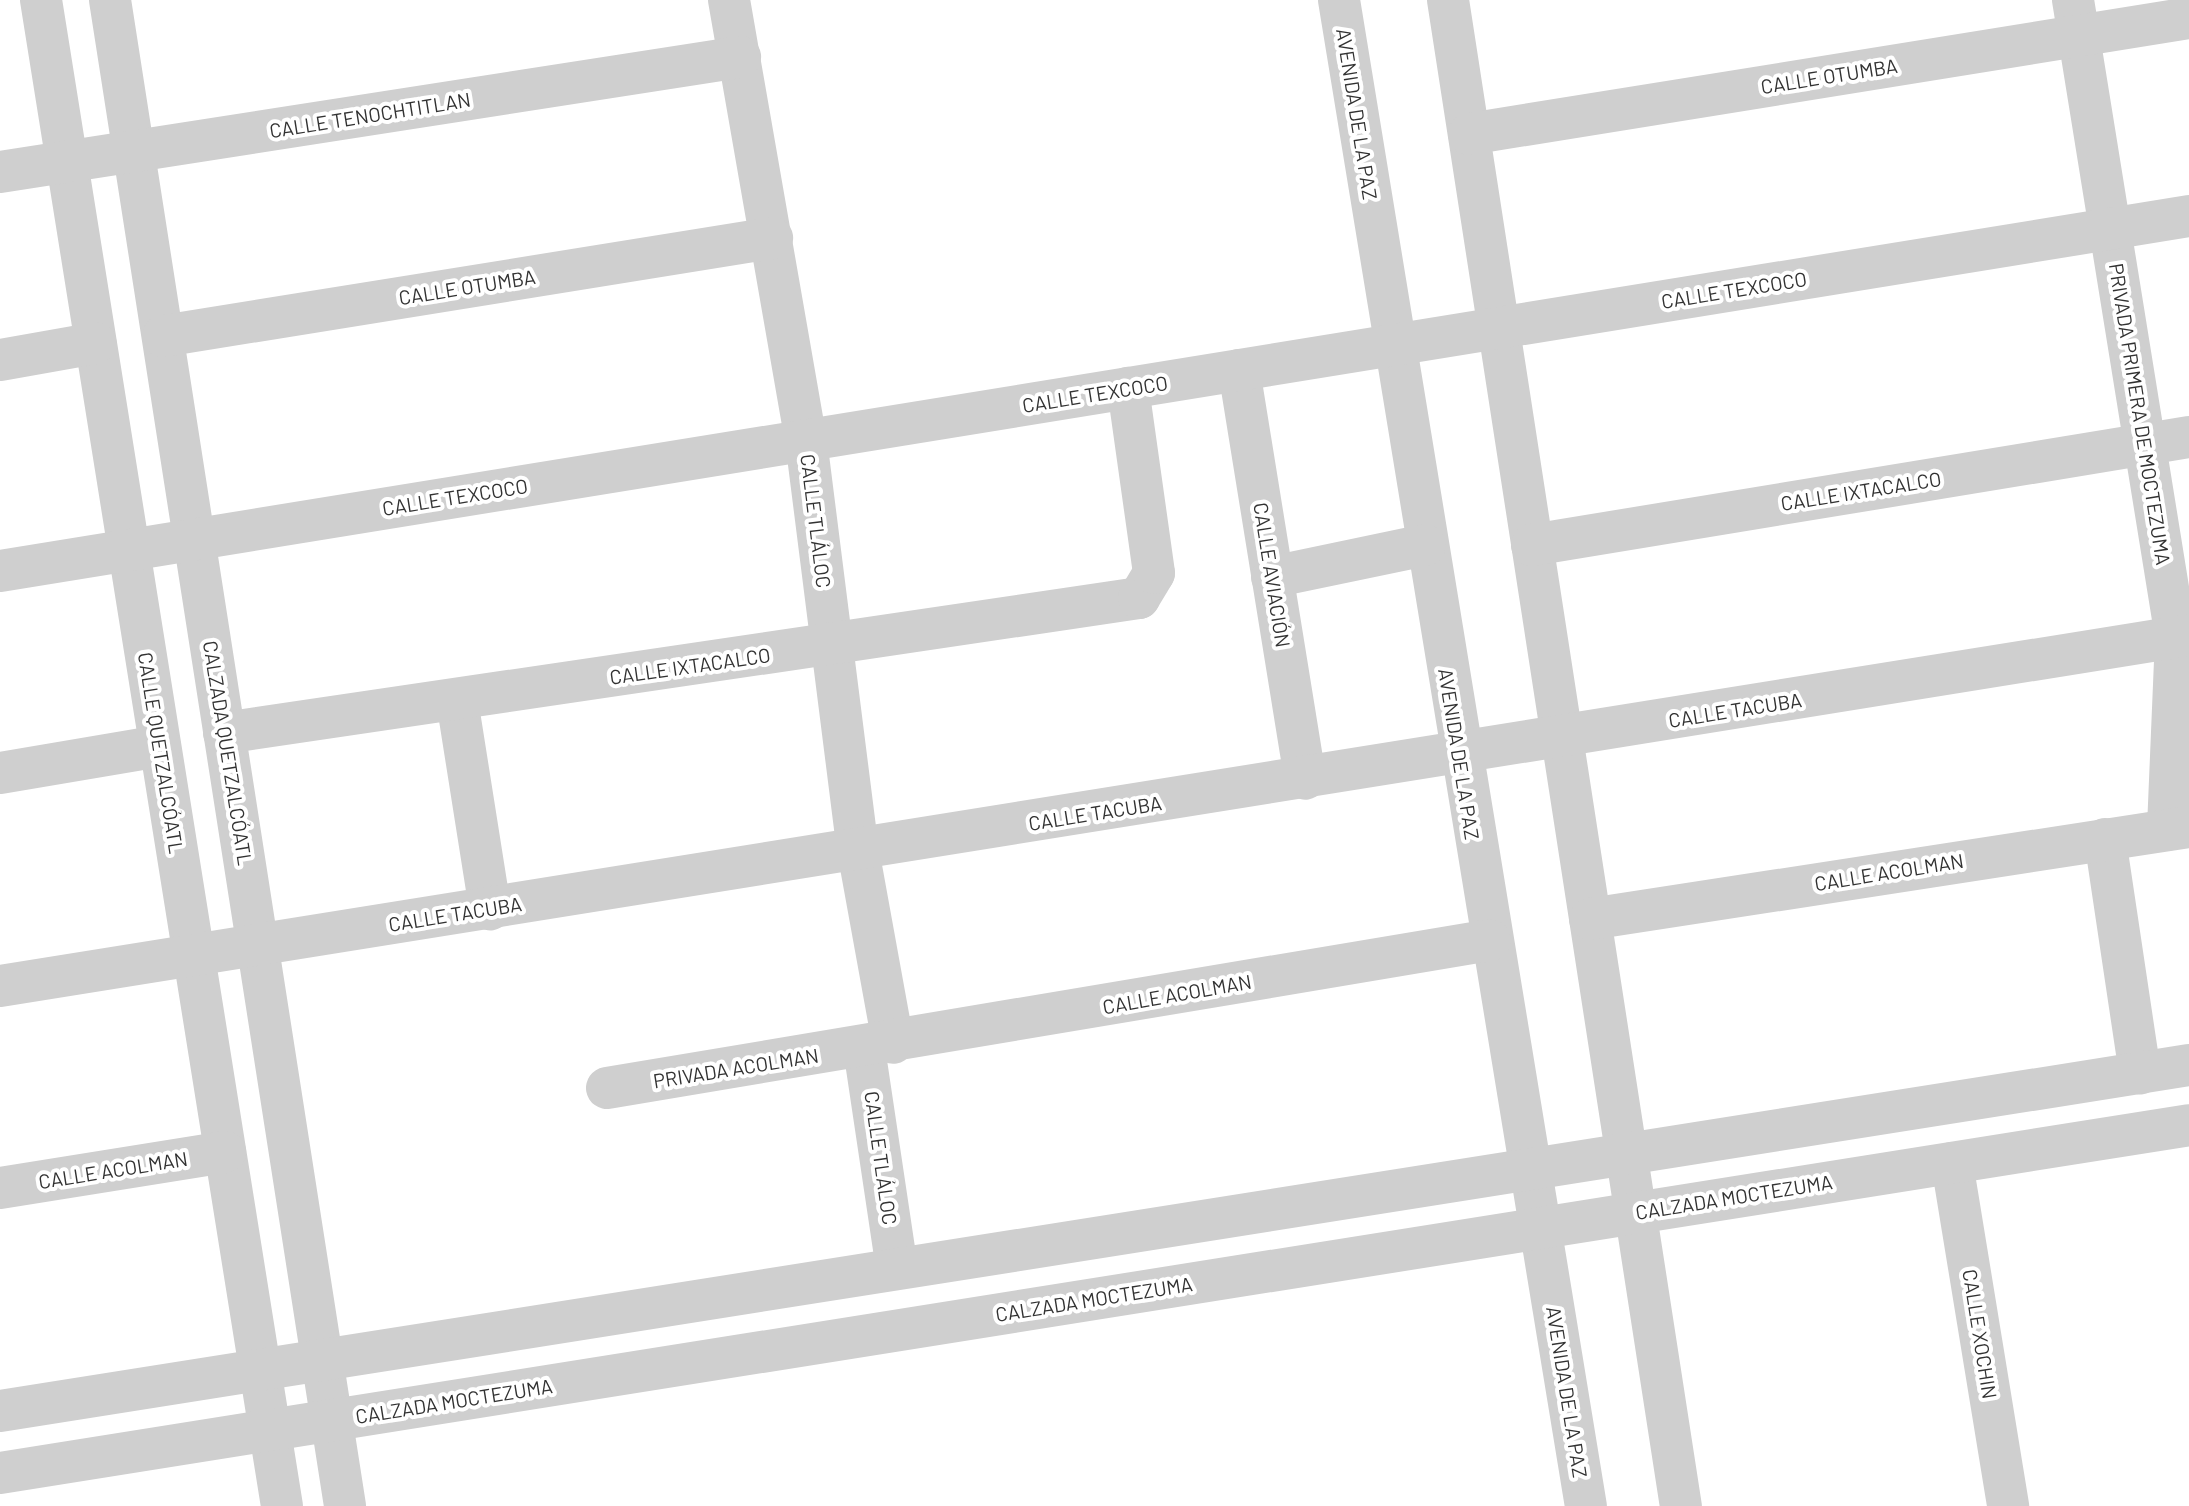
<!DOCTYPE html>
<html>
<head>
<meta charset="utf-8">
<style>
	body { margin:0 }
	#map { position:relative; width:2189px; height:1506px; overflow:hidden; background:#fff; font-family:Barlow,sans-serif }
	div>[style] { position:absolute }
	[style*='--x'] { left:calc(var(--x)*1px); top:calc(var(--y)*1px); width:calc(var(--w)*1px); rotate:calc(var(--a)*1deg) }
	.minor>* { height:42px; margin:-21px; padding:0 21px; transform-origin:21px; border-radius:21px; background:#cfcfcf }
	span { translate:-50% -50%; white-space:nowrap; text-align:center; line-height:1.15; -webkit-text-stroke:8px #fff; paint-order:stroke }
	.street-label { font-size:20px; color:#323232 }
</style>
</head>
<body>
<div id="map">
	<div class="minor">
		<i style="--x:41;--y:0;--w:1525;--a:80.91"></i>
		<i style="--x:110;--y:0;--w:1524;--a:81.13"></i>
		<i style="--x:729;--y:0;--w:447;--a:80.1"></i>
		<i style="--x:806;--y:440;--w:413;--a:82.8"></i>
		<i style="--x:858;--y:850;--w:196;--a:79.7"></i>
		<i style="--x:1339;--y:0;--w:1526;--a:80.69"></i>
		<i style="--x:1448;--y:0;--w:1524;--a:81.21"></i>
		<i style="--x:2073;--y:0;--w:645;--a:80.82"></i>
		<i style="--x:2176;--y:637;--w:193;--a:92.4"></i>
		<i style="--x:1469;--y:134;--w:729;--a:-9.15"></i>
		<i style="--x:0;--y:172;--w:749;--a:-8.83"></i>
		<i style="--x:163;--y:336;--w:617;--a:-9.14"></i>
		<i style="--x:0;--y:360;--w:97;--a:-10"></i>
		<i style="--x:1239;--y:370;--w:414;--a:80.8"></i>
		<i style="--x:1532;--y:545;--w:666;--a:-9.33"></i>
		<i style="--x:0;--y:571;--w:2218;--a:-9.21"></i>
		<i style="--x:1272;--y:577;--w:156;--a:-11.8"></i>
		<i style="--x:457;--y:700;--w:212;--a:81"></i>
		<i style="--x:224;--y:733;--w:925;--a:-8.39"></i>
		<i style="--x:1139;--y:598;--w:29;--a:-59"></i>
		<i style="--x:1154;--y:573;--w:187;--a:-98"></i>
		<i style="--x:0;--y:773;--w:162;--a:-9.6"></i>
		<i style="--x:2105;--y:839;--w:237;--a:81.5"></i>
		<i style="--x:1590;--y:919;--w:606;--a:-8.73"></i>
		<i style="--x:0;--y:986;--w:2217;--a:-9.11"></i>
		<i style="--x:864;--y:1048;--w:223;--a:81.5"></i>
		<i style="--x:607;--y:1088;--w:895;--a:-9.51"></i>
		<i style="--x:1952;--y:1163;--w:348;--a:80.7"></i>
		<i style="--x:0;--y:1188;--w:228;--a:-9.1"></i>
		<i style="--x:0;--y:1411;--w:2216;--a:-8.98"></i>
		<i style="--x:0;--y:1473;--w:2216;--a:-9.03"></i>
	</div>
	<div class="street-label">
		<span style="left:1829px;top:76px;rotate:-9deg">CALLE OTUMBA</span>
		<span style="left:1357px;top:114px;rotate:81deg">AVENIDA DE LA PAZ</span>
		<span style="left:370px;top:115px;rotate:-9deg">CALLE TENOCHTITLAN</span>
		<span style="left:467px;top:287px;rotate:-9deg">CALLE OTUMBA</span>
		<span style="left:1734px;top:290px;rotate:-9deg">CALLE TEXCOCO</span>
		<span style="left:1095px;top:394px;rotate:-9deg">CALLE TEXCOCO</span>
		<span style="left:2140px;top:414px;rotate:81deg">PRIVADA PRIMERA DE MOCTEZUMA</span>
		<span style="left:1861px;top:491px;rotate:-9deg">CALLE IXTACALCO</span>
		<span style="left:455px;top:497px;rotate:-9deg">CALLE TEXCOCO</span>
		<span style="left:816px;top:521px;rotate:83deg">CALLE TLÁLOC</span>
		<span style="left:1272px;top:575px;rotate:81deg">CALLE AVIACIÓN</span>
		<span style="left:690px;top:666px;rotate:-8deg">CALLE IXTACALCO</span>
		<span style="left:1735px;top:710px;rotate:-9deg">CALLE TACUBA</span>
		<span style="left:161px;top:753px;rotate:81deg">CALLE QUETZALCÓATL</span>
		<span style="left:228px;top:753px;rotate:81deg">CALZADA QUETZALCÓATL</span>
		<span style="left:1459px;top:754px;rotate:81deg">AVENIDA DE LA PAZ</span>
		<span style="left:1095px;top:813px;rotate:-9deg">CALLE TACUBA</span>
		<span style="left:1889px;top:872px;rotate:-9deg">CALLE ACOLMAN</span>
		<span style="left:455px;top:914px;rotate:-9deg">CALLE TACUBA</span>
		<span style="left:1177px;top:994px;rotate:-10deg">CALLE ACOLMAN</span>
		<span style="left:736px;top:1068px;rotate:-9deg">PRIVADA ACOLMAN</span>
		<span style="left:881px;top:1158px;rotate:82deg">CALLE TLÁLOC</span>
		<span style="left:113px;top:1170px;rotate:-9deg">CALLE ACOLMAN</span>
		<span style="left:1734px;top:1197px;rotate:-9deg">CALZADA MOCTEZUMA</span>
		<span style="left:1094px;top:1299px;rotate:-9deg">CALZADA MOCTEZUMA</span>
		<span style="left:1980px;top:1334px;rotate:81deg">CALLE XOCHIN</span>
		<span style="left:1567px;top:1392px;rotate:81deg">AVENIDA DE LA PAZ</span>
		<span style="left:454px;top:1401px;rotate:-9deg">CALZADA MOCTEZUMA</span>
	</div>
</div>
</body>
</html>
